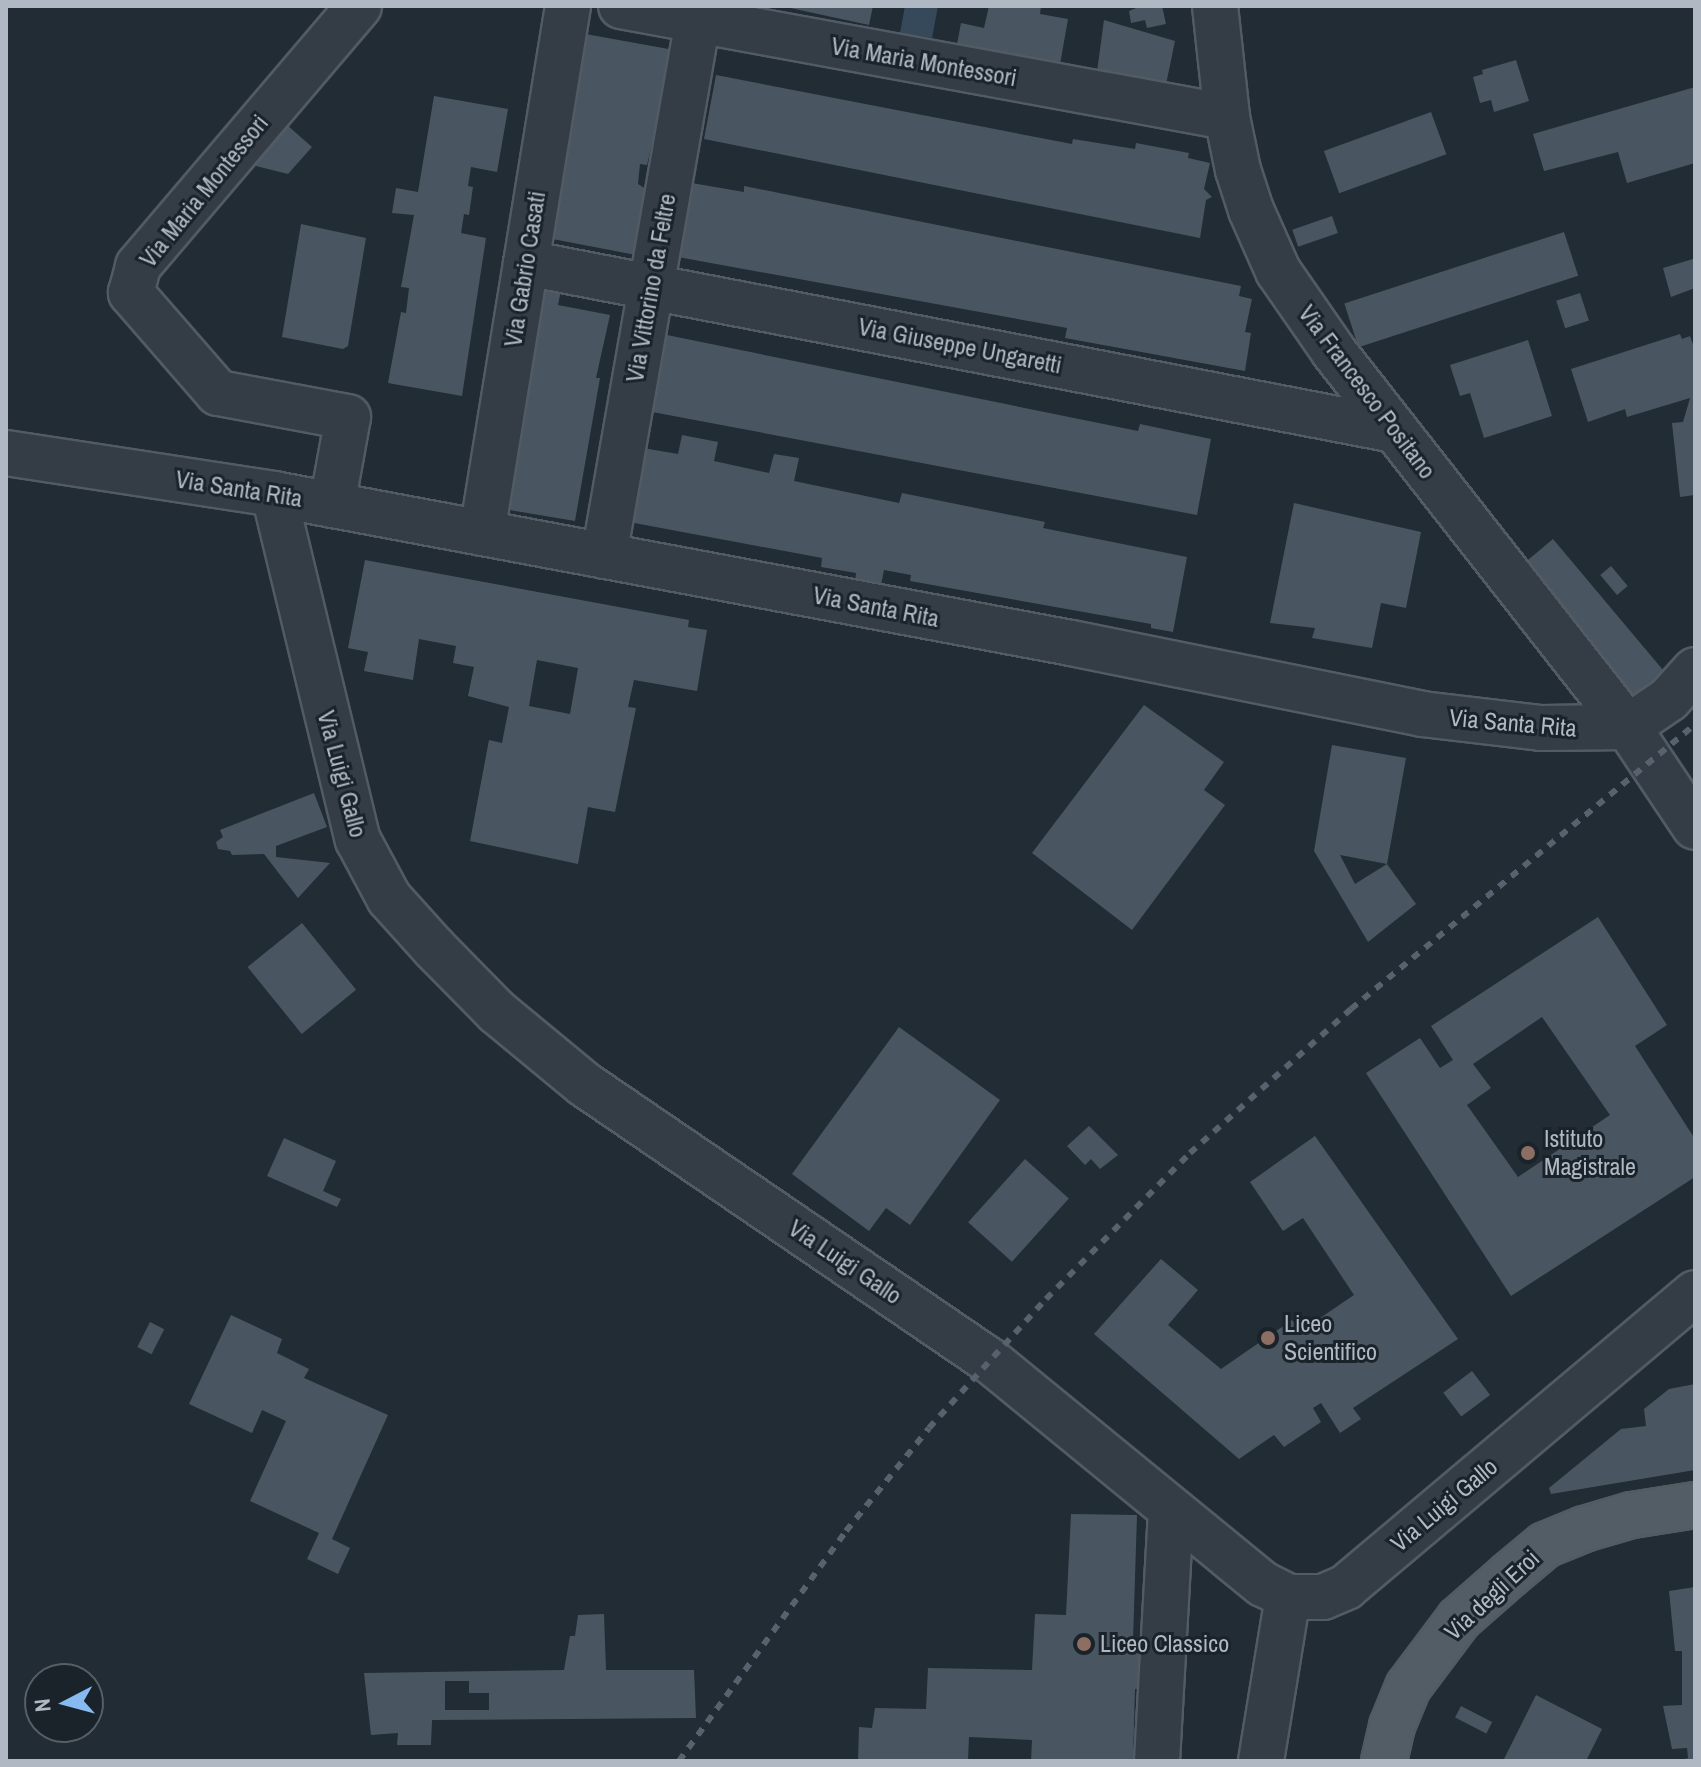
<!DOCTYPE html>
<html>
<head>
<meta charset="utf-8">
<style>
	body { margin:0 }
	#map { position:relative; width:1701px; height:1767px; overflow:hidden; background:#212c35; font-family:"Archivo Narrow",sans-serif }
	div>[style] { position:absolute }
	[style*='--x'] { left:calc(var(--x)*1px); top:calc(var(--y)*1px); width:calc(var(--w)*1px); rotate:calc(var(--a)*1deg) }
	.water>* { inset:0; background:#36495b }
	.building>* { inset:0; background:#495661; transform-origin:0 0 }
	.roads { filter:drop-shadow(2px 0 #525b64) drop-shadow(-2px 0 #525b64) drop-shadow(0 2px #525b64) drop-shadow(0 -2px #525b64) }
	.minor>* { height:44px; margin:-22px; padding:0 22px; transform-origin:22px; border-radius:22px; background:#343d46 }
	.major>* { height:44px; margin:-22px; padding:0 22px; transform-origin:22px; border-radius:22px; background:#525d66 }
	.rail>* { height:6px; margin-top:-3px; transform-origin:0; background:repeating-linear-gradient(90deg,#56626d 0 8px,transparent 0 16px) }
	.dots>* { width:22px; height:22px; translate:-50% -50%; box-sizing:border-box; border:4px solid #1a222a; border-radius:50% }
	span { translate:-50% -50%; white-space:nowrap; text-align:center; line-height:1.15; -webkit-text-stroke:6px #1a222a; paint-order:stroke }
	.street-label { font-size:24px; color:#afb8c3 }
	.poi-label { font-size:24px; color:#afb8c3 }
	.left { translate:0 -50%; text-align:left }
	.frame { position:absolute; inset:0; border:8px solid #afb8c3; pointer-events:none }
	.north { position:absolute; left:24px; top:1663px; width:80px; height:80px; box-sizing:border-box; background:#1a222a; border:2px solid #565e67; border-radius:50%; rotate:264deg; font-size:22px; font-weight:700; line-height:32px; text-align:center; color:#afb8c3 }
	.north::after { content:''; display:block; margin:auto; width:28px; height:36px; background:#86baf0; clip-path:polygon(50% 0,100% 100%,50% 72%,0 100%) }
</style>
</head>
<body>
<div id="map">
	<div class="water">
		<i style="clip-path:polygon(905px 6px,938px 6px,932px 38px,900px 33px)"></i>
	</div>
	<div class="building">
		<i style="clip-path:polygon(781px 6px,873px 6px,869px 25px)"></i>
		<i style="clip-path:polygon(989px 6px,1041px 6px,1040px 14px,1068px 19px,1058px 76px,955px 55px,961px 23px,984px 28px)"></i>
		<i style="clip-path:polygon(1141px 6px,1162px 6px,1166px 24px,1147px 28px,1145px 20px,1131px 23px,1129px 11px)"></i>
		<i style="clip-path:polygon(1104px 20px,1175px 41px,1164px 94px,1096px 79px)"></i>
		<i style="clip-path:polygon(580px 33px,674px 50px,647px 165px,640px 164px,638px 184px,649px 191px,636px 255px,542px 237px,577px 91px,568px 89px)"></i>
		<i style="clip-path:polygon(1516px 60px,1529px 101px,1494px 112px,1491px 100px,1480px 103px,1473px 77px,1483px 74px,1482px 70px)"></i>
		<i style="clip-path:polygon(716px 75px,1072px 144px,1073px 139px,1135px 149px,1136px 143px,1189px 153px,1188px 158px,1210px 163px,1204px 189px,1212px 197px,1206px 200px,1200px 238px,704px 139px)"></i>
		<i style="clip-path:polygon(1695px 87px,1695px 163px,1627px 183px,1618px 152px,1544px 171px,1533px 134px)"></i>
		<i style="clip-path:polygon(434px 96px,508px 109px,497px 172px,471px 167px,468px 186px,473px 187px,469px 215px,464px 214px,461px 233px,486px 238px,462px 396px,388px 383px,401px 312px,406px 313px,409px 288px,401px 287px,414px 215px,392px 213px,396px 188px,418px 192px)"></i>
		<i style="left:1431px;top:112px;width:45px;height:114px;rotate:70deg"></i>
		<i style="clip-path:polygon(287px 125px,312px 147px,288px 174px,252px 165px)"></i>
		<i style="clip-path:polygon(692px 183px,744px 192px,744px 186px,1241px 286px,1239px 296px,1252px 299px,1245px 332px,1251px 333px,1245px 371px,1065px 338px,1067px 328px,678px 257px)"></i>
		<i style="left:1332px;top:216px;width:18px;height:42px;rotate:71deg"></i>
		<i style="clip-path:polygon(301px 224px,366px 238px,348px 346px,343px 349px,282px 337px)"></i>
		<i style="left:1564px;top:232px;width:46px;height:231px;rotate:72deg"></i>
		<i style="clip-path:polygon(1693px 259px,1695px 288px,1671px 297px,1663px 268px)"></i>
		<i style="clip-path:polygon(534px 287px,561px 290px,558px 305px,610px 315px,596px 378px,600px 378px,575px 521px,492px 507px)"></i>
		<i style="left:1580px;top:293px;width:29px;height:25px;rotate:72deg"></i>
		<i style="clip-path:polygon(662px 334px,1138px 431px,1140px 424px,1211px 439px,1197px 515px,647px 411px)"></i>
		<i style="clip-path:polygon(1680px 334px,1682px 339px,1690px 336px,1695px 350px,1695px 495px,1680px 497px,1672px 423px,1683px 422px,1690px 398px,1627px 417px,1625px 409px,1588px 422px,1571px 369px)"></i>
		<i style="clip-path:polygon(1528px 340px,1552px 416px,1484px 438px,1470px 393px,1460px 396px,1450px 365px)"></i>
		<i style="clip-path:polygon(682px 435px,718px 442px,714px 461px,769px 473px,774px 454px,799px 458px,794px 481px,899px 503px,902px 493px,1045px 522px,1043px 528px,1187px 557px,1173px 632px,1151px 628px,1151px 624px,910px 581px,911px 575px,884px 570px,879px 595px,854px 591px,856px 573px,821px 567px,822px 558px,629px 522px,643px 448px,678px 454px)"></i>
		<i style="clip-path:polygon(1294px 503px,1421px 532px,1406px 608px,1381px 603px,1372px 648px,1312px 638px,1315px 628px,1270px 623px)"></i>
		<i style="left:1553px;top:539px;width:189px;height:43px;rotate:50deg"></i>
		<i style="clip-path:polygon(evenodd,365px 560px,689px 620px,688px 627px,707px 630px,697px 691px,634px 680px,628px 707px,636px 708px,615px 812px,588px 807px,578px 864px,470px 841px,489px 740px,502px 743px,509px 707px,468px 696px,474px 667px,453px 663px,456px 646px,419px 639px,413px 680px,364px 671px,368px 652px,348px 648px,365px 560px,537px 660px,578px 668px,570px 714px,529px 706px,537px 660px)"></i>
		<i style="left:1611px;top:566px;width:26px;height:14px;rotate:50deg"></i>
		<i style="clip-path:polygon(1144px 705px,1224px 762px,1204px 790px,1225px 805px,1132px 930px,1032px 853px)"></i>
		<i style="clip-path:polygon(1332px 745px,1406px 758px,1387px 864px,1340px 855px,1355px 884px,1387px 864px,1416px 904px,1368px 942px,1314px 851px)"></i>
		<i style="clip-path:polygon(314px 793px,327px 827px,276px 846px,276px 857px,330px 863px,298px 898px,264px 854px,232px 855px,230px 851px,218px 849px,216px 842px,223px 837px,220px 830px)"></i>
		<i style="clip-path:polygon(evenodd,1598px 917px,1667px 1025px,1635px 1046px,1695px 1139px,1695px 1177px,1511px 1296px,1366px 1073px,1420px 1038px,1440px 1068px,1453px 1060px,1431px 1026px,1598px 917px,1542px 1017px,1610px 1115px,1518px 1177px,1467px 1105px,1491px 1088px,1473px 1064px,1542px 1017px)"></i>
		<i style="left:302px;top:923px;width:86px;height:70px;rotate:51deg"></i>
		<i style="clip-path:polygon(899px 1027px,1000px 1100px,910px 1225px,886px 1208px,869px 1231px,792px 1174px)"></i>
		<i style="clip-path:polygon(1089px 1126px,1118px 1155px,1100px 1169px,1091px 1159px,1085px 1165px,1067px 1146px)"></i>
		<i style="clip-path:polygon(1315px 1136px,1458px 1339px,1353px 1408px,1361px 1419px,1340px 1433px,1321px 1403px,1313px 1408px,1321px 1422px,1284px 1447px,1274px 1435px,1239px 1459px,1094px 1334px,1161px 1259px,1198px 1290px,1168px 1325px,1221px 1369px,1292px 1320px,1301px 1331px,1354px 1295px,1303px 1218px,1283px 1231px,1250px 1182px)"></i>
		<i style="clip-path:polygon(284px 1138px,336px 1161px,323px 1191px,341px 1199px,337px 1207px,267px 1176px)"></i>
		<i style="left:1025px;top:1159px;width:59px;height:85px;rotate:42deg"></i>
		<i style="clip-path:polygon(231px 1315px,282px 1339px,277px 1353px,309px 1369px,304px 1378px,388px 1415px,332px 1539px,350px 1548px,338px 1574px,307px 1559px,319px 1533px,250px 1501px,286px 1421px,262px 1410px,252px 1433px,189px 1404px)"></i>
		<i style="left:150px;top:1322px;width:16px;height:28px;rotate:27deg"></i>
		<i style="left:1472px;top:1371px;width:30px;height:36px;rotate:53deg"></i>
		<i style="clip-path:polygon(1695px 1384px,1695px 1470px,1551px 1494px,1549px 1488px,1621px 1429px,1646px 1426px,1644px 1409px,1669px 1389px)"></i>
		<i style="clip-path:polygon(1071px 1514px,1137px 1515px,1133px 1641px,1151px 1642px,1149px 1690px,1135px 1689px,1133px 1761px,1031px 1761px,1032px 1740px,969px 1737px,968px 1761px,858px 1761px,859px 1727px,872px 1728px,875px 1708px,926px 1709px,928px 1668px,1032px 1670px,1035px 1614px,1066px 1615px)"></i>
		<i style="clip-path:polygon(1695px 1587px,1695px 1761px,1679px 1761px,1688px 1758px,1687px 1748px,1672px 1749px,1663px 1706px,1682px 1705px,1682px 1651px,1675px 1651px,1669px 1591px)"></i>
		<i style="clip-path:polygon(evenodd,604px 1614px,606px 1670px,694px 1670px,696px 1718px,432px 1720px,431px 1745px,397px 1745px,398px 1733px,371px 1735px,364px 1673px,564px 1670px,570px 1636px,575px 1636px,578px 1615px,604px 1614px,445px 1681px,469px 1681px,469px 1693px,489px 1693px,489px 1710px,445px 1710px,445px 1681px)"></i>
		<i style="clip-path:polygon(1536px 1695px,1602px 1729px,1586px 1761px,1503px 1761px)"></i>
		<i style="left:1461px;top:1706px;width:35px;height:13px;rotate:27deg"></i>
	</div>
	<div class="roads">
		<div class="minor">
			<i style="--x:621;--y:6;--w:616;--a:10.38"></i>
			<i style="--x:1215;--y:6;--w:112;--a:83.8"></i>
			<i style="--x:1227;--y:117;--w:54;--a:78.3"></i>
			<i style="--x:1238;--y:170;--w:42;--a:72"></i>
			<i style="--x:1251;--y:210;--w:67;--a:66.1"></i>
			<i style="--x:1278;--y:271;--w:98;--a:55.3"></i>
			<i style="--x:1334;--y:352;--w:477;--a:51.9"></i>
			<i style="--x:1628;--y:727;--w:120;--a:56.2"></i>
			<i style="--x:526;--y:263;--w:884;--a:10.89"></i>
			<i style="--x:6;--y:453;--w:271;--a:8.7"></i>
			<i style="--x:274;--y:494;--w:811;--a:10.59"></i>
			<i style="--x:1071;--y:643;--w:358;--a:11.4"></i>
			<i style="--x:1422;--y:714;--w:120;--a:6.7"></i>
			<i style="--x:1541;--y:728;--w:87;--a:-0.7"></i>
			<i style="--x:274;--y:494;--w:356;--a:76.4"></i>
			<i style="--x:358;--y:840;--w:66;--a:61.9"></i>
			<i style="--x:389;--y:898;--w:67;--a:48"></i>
			<i style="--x:434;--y:948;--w:90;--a:45.5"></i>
			<i style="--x:497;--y:1012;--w:113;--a:39.6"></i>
			<i style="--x:584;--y:1084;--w:490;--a:34.3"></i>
			<i style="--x:989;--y:1360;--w:354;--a:39.3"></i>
			<i style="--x:1263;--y:1584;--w:28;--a:27"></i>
			<i style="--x:1288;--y:1597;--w:35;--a:0"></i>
			<i style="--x:1323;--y:1597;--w:25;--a:-23"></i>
			<i style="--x:1346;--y:1587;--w:456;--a:-40.1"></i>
			<i style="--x:332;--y:505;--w:89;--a:-79.7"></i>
			<i style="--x:348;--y:417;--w:132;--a:-169.5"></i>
			<i style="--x:218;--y:393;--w:133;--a:-131"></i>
			<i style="--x:131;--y:293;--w:28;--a:-75"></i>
			<i style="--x:138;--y:266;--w:341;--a:-49.6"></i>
			<i style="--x:482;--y:533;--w:534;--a:-80.73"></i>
			<i style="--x:604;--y:556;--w:544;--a:-80.05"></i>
			<i style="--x:1628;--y:727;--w:50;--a:-34.3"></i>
			<i style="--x:1669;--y:699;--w:39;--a:-48"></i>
			<i style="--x:1157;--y:1761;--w:250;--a:-86.8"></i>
			<i style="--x:1261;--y:1761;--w:166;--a:-80.7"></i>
		</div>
		<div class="major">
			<i style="--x:1384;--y:1761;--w:36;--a:-77"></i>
			<i style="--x:1392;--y:1726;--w:42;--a:-67.7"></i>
			<i style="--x:1408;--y:1687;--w:85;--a:-53.1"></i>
			<i style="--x:1459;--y:1619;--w:67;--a:-41.3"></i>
			<i style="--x:1509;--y:1575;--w:47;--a:-39.8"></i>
			<i style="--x:1545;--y:1545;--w:42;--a:-22.3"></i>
			<i style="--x:1584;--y:1529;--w:50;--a:-16.3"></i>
			<i style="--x:1632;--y:1515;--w:64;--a:-9"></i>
		</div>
	</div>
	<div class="rail">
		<i style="--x:679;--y:1761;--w:284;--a:-54"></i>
		<i style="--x:846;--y:1531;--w:132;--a:-51.1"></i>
		<i style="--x:929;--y:1428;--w:174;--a:-47.8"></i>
		<i style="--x:1046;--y:1299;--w:205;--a:-45.4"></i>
		<i style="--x:1190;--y:1153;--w:216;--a:-41.8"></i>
		<i style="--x:1351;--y:1009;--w:447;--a:-39.6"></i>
	</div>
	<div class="dots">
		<i style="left:1528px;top:1153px;background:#8d6e63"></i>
		<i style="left:1268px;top:1338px;background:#8d6e63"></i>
		<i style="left:1084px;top:1644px;background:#8d6e63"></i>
	</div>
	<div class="street-label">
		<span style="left:924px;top:62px;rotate:10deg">Via Maria Montessori</span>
		<span style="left:204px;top:191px;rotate:-51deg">Via Maria Montessori</span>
		<span style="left:525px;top:269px;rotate:-81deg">Via Gabrio Casati</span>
		<span style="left:651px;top:288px;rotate:-80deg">Via Vittorino da Feltre</span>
		<span style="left:960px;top:346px;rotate:11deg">Via Giuseppe Ungaretti</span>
		<span style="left:1367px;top:392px;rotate:53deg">Via Francesco Positano</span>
		<span style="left:239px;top:489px;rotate:9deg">Via Santa Rita</span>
		<span style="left:876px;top:607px;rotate:11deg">Via Santa Rita</span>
		<span style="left:1513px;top:723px;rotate:5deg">Via Santa Rita</span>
		<span style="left:342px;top:774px;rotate:75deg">Via Luigi Gallo</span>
		<span style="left:845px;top:1262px;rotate:34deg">Via Luigi Gallo</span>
		<span style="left:1444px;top:1505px;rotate:-40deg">Via Luigi Gallo</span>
		<span style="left:1492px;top:1595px;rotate:-43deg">Via degli Eroi</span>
	</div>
	<div class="poi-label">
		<span class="left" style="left:1544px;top:1153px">Istituto<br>Magistrale</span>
		<span class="left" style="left:1284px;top:1338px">Liceo<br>Scientifico</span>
		<span class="left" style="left:1100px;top:1644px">Liceo Classico</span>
	</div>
	<div class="frame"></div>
	<div class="north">N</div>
</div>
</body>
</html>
